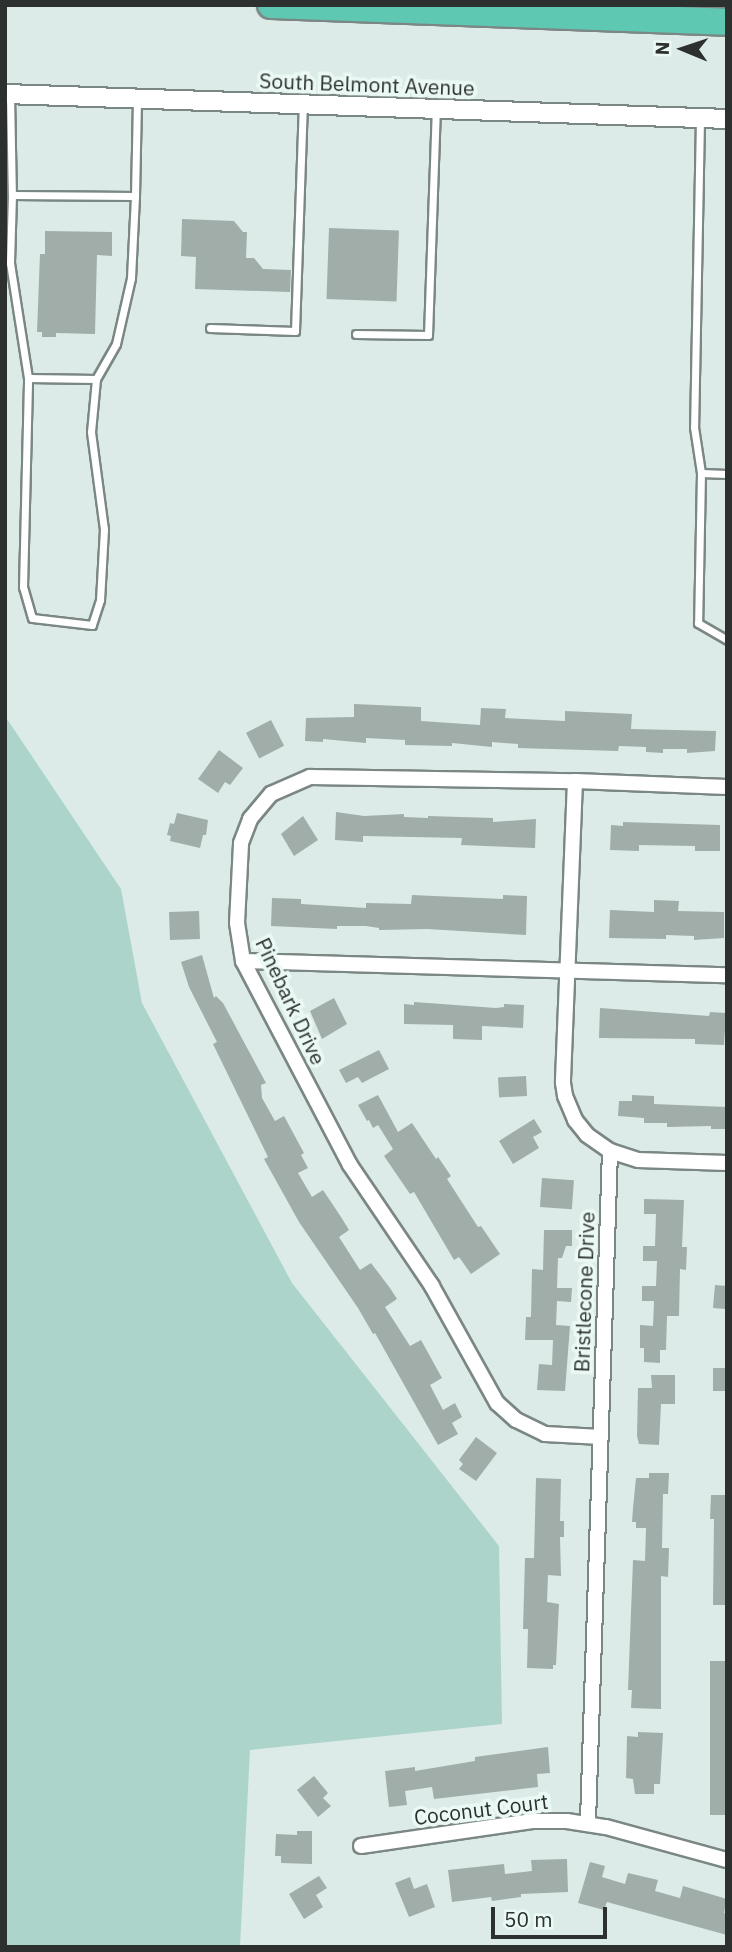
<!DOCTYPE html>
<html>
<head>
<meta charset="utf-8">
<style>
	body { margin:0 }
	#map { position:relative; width:732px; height:1952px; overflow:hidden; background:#ddebe8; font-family:"IBM Plex Sans",sans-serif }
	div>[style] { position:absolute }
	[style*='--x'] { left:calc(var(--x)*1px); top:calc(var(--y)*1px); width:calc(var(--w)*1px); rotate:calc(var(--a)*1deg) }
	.green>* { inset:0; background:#add4cb }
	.building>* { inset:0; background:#a0ada9; transform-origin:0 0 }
	.roads { filter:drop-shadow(2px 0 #7b8784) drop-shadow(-2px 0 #7b8784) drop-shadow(0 2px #7b8784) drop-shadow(0 -2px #7b8784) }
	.service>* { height:7px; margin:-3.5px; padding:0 3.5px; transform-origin:3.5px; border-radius:3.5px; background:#fff }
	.minor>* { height:14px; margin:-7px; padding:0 7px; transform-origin:7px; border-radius:7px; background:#fff }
	.tertiary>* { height:18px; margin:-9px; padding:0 9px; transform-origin:9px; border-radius:9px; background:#fff }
	.motorway>* { height:26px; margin:-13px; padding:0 13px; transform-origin:13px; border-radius:13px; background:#5ec8b3 }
	span { translate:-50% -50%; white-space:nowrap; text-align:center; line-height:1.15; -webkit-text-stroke:7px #ebf9f5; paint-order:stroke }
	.street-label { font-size:21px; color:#2c3130 }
	.frame { position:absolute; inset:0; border:7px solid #2c3130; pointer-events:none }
	.north { position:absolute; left:648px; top:14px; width:70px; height:70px; -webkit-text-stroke:5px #ebf9f5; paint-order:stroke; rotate:272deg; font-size:19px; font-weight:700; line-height:28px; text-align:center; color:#2c3130 }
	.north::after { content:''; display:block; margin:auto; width:24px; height:32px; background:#2c3130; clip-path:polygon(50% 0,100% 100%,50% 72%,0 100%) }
	.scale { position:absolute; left:491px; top:1907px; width:116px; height:32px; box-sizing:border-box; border:4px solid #2c3130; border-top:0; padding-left:9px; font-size:21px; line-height:24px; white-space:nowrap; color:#2c3130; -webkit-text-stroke:5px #ebf9f5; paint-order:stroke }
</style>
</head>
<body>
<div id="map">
	<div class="green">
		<i style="clip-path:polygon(5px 716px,121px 889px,142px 1003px,292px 1283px,499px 1546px,502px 1724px,250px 1750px,240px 1947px,5px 1947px)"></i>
	</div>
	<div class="building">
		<i style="clip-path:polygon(182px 219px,234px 221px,243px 232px,247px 232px,246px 258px,254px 258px,263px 269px,291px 270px,290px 292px,195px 289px,196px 257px,181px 256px)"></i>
		<i style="left:329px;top:228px;width:70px;height:71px;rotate:2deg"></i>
		<i style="clip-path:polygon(45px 231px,112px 232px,112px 256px,97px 255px,95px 334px,56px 333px,56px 337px,42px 337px,42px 332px,37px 332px,40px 254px,45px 254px)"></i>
		<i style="clip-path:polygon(354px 704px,421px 707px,421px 721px,480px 725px,481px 708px,506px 709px,505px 718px,565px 721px,565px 711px,632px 714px,631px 729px,716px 731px,715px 751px,687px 753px,687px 749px,663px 749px,663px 753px,646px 752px,646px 747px,619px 746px,618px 751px,518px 748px,518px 744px,492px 742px,492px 747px,452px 743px,452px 746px,405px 745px,405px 740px,366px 738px,366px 743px,323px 739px,323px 742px,305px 741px,306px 718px,354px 717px)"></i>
		<i style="left:271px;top:720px;width:29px;height:28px;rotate:63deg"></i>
		<i style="clip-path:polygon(219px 750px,243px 768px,230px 785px,225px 782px,218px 793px,198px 779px)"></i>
		<i style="clip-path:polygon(336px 812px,364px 816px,404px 814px,404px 817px,428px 818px,428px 816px,493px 818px,493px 822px,536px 819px,535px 848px,461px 845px,462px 838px,363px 836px,363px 842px,335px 840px)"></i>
		<i style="clip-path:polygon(177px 813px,208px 820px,206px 835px,203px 835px,200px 848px,170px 841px,171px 836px,167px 835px,170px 823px,174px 824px)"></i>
		<i style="clip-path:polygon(303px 816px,318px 840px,294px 856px,281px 834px)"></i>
		<i style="clip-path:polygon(623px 822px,720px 825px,720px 851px,695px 851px,695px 846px,639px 845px,639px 851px,610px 850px,611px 825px,623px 826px)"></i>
		<i style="clip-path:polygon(412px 895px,503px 899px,503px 895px,527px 896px,526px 935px,427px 929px,379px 930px,379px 928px,366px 926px,337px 926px,337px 929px,271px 926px,272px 898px,301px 899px,301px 904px,366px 908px,366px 903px,411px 904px)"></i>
		<i style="clip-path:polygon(654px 900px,679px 901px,678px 911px,724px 912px,724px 938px,694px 940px,694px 936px,666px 935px,666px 939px,609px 938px,610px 910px,654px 912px)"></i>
		<i style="left:199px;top:911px;width:28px;height:30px;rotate:88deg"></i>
		<i style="clip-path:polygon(202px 955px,214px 998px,216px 996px,223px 1003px,266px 1083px,261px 1085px,262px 1098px,275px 1121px,284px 1116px,304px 1153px,301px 1155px,308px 1168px,298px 1173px,312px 1197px,323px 1190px,341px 1217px,349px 1230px,339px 1237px,360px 1270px,371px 1263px,390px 1288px,397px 1299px,385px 1307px,410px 1346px,421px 1340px,442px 1378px,430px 1385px,443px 1410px,455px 1403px,462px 1417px,452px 1423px,458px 1434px,438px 1445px,375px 1333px,373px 1334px,358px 1308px,299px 1222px,264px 1159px,268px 1157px,213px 1044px,217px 1042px,189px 987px,181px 962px)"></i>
		<i style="clip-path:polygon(334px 998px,347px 1024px,322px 1039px,310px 1011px)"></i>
		<i style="clip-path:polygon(414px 1002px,496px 1008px,504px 1007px,504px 1004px,524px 1005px,523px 1028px,482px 1026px,482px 1040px,453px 1039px,453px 1025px,404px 1024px,404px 1004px,414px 1005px)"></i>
		<i style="clip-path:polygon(600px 1008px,709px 1016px,710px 1012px,726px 1013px,724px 1045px,695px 1044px,695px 1039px,599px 1038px)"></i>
		<i style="clip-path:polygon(379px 1050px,389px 1069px,362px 1083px,358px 1077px,346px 1083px,339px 1070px)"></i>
		<i style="left:526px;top:1076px;width:20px;height:28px;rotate:87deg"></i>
		<i style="clip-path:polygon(378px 1095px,398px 1132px,412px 1123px,436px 1159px,438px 1157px,451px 1176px,447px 1179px,478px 1227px,481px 1226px,500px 1254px,471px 1274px,459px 1257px,454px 1260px,414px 1192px,410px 1194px,384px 1156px,393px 1149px,378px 1125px,373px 1128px,369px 1120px,367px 1121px,358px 1105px)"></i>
		<i style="clip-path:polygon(632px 1095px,654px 1096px,654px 1104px,727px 1107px,727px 1129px,711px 1129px,711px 1126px,667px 1127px,667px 1123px,644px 1123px,644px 1118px,618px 1116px,619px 1101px,632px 1101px)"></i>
		<i style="clip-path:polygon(534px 1119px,542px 1132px,533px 1137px,539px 1148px,513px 1164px,499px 1141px)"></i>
		<i style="left:542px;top:1178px;width:32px;height:29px;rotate:4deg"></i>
		<i style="clip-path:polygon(644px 1199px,684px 1200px,682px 1247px,687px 1247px,686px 1270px,680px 1269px,679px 1316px,667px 1316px,666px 1350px,660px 1350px,660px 1363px,644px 1362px,644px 1348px,640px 1348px,640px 1325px,653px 1326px,654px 1301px,642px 1301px,642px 1286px,656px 1286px,657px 1261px,643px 1261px,643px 1246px,655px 1246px,656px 1214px,644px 1214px)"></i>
		<i style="clip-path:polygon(544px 1230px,572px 1230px,572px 1246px,566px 1246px,562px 1258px,558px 1258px,557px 1288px,572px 1288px,571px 1302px,557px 1301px,556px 1325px,570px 1326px,565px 1391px,537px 1390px,539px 1364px,552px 1365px,553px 1340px,525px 1340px,526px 1317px,531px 1317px,532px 1269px,543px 1270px)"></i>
		<i style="left:715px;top:1285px;width:12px;height:23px;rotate:5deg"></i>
		<i style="left:713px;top:1368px;width:14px;height:23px"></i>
		<i style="clip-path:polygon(651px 1375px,675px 1375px,675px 1404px,661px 1404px,659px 1445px,639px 1444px,637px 1436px,638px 1388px,652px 1388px)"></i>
		<i style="clip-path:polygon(476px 1437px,497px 1453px,476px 1481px,459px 1469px,463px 1464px,459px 1460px)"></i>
		<i style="clip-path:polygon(649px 1473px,669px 1473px,668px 1494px,663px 1494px,662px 1548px,669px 1548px,668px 1577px,661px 1576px,661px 1709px,631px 1708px,632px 1690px,628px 1690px,633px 1560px,645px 1561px,646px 1528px,636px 1528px,636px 1522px,632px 1522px,633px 1508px,636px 1478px,649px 1478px)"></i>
		<i style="clip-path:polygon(536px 1478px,561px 1479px,560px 1521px,564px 1521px,564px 1537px,560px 1537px,561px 1576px,548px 1575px,547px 1602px,559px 1604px,556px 1665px,553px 1665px,553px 1669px,527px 1668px,528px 1629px,523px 1629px,525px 1558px,534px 1558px)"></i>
		<i style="clip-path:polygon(711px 1495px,727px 1495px,727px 1605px,713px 1605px,714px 1519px,710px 1519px)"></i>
		<i style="left:710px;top:1661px;width:17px;height:154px"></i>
		<i style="clip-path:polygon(638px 1732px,663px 1733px,660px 1784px,654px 1784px,654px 1794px,635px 1794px,633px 1779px,626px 1778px,627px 1736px,638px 1737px)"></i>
		<i style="clip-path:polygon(548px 1747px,550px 1773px,537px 1774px,538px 1787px,434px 1799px,432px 1787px,405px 1791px,407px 1805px,389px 1807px,385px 1771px,415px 1767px,415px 1771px,475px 1761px,475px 1757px)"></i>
		<i style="clip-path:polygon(314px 1776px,328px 1793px,323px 1798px,331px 1806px,318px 1817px,297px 1790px)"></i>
		<i style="clip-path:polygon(297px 1831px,312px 1831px,312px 1864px,281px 1863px,281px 1856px,275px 1856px,276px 1834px,297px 1835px)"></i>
		<i style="clip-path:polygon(567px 1859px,568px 1892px,521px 1894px,521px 1897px,492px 1901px,491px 1897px,452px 1902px,448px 1870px,504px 1864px,505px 1874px,532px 1871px,531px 1860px)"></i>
		<i style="clip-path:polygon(590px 1862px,605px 1866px,602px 1877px,625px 1884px,628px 1873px,658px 1880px,655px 1891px,680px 1898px,683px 1886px,727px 1899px,724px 1913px,727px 1914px,727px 1935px,607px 1902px,604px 1910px,578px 1903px)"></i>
		<i style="clip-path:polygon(319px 1876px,327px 1888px,316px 1895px,323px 1907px,304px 1919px,289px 1894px)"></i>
		<i style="clip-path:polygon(410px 1877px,414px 1889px,427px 1884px,435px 1907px,409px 1917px,395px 1883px)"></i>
	</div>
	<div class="roads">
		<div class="service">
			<i style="--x:10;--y:95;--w:100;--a:88.9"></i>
			<i style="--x:12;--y:195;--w:123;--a:0.5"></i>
			<i style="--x:135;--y:196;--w:97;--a:-88.8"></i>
			<i style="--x:700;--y:119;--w:308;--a:91.1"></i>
			<i style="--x:694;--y:427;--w:47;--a:81.3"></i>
			<i style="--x:701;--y:473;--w:150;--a:91.1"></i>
			<i style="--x:698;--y:623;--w:34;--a:30"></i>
			<i style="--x:12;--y:195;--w:68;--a:91.7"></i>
			<i style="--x:10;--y:263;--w:116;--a:81.1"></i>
			<i style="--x:210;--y:328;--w:85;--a:2"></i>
			<i style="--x:295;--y:331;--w:226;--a:-88"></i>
			<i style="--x:356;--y:334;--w:72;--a:0.8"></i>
			<i style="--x:428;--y:335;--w:225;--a:-88"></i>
			<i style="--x:96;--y:379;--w:53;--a:95.4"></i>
			<i style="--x:91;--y:432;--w:98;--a:82.4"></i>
			<i style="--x:104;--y:529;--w:71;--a:93.2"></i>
			<i style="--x:100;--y:600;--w:26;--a:108"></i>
			<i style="--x:92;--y:625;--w:60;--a:-173.3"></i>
			<i style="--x:32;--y:618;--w:32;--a:-106"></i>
			<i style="--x:23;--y:587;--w:209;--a:-88.6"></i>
			<i style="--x:28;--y:378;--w:68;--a:0.8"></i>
			<i style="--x:96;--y:379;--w:40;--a:-60.3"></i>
			<i style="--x:116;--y:344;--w:68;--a:-77.2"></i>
			<i style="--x:131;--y:278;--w:82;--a:-87.2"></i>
			<i style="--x:701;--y:473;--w:26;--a:2"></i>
		</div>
		<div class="minor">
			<i style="--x:575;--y:781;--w:302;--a:92.3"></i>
			<i style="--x:563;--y:1083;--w:13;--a:81"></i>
			<i style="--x:565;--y:1096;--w:26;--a:67"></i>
			<i style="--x:575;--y:1120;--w:19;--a:51"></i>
			<i style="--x:587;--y:1135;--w:28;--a:35"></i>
			<i style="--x:610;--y:1151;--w:672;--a:91.88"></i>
			<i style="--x:243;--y:961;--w:484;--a:1.7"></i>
			<i style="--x:610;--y:1151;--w:29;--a:18"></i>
			<i style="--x:638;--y:1160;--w:89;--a:1.9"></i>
			<i style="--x:601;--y:1437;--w:56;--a:-176.9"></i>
			<i style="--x:545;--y:1434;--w:32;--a:-154"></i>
			<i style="--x:516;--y:1420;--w:25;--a:-138"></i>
			<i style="--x:497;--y:1403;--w:134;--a:-119.1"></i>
			<i style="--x:432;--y:1286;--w:146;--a:-124.1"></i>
			<i style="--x:350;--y:1165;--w:230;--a:-117.7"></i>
			<i style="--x:243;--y:961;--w:38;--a:-99"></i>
			<i style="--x:237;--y:923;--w:80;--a:-87.1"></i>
			<i style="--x:241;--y:843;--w:26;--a:-69"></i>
			<i style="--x:250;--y:819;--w:33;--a:-50"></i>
			<i style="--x:271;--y:794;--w:43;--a:-23.6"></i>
			<i style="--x:310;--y:777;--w:265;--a:0.9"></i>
			<i style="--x:575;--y:781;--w:152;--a:2.3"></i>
			<i style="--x:361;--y:1846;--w:173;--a:-8.3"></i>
			<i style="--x:532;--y:1821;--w:35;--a:0"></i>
			<i style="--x:567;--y:1821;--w:39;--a:9"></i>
			<i style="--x:606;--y:1827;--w:125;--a:15.3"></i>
		</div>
		<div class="tertiary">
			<i style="--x:5;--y:94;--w:722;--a:1.98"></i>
		</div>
		<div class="motorway">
			<i style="--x:271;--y:5;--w:456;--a:2.1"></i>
		</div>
	</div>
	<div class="street-label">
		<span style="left:367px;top:84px;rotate:2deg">South Belmont Avenue</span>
		<span style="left:291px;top:1001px;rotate:65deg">Pinebark Drive</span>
		<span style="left:584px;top:1292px;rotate:-88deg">Bristlecone Drive</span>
		<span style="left:481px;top:1809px;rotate:-7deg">Coconut Court</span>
	</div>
	<div class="frame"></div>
	<div class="north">N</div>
	<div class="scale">50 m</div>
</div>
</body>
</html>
